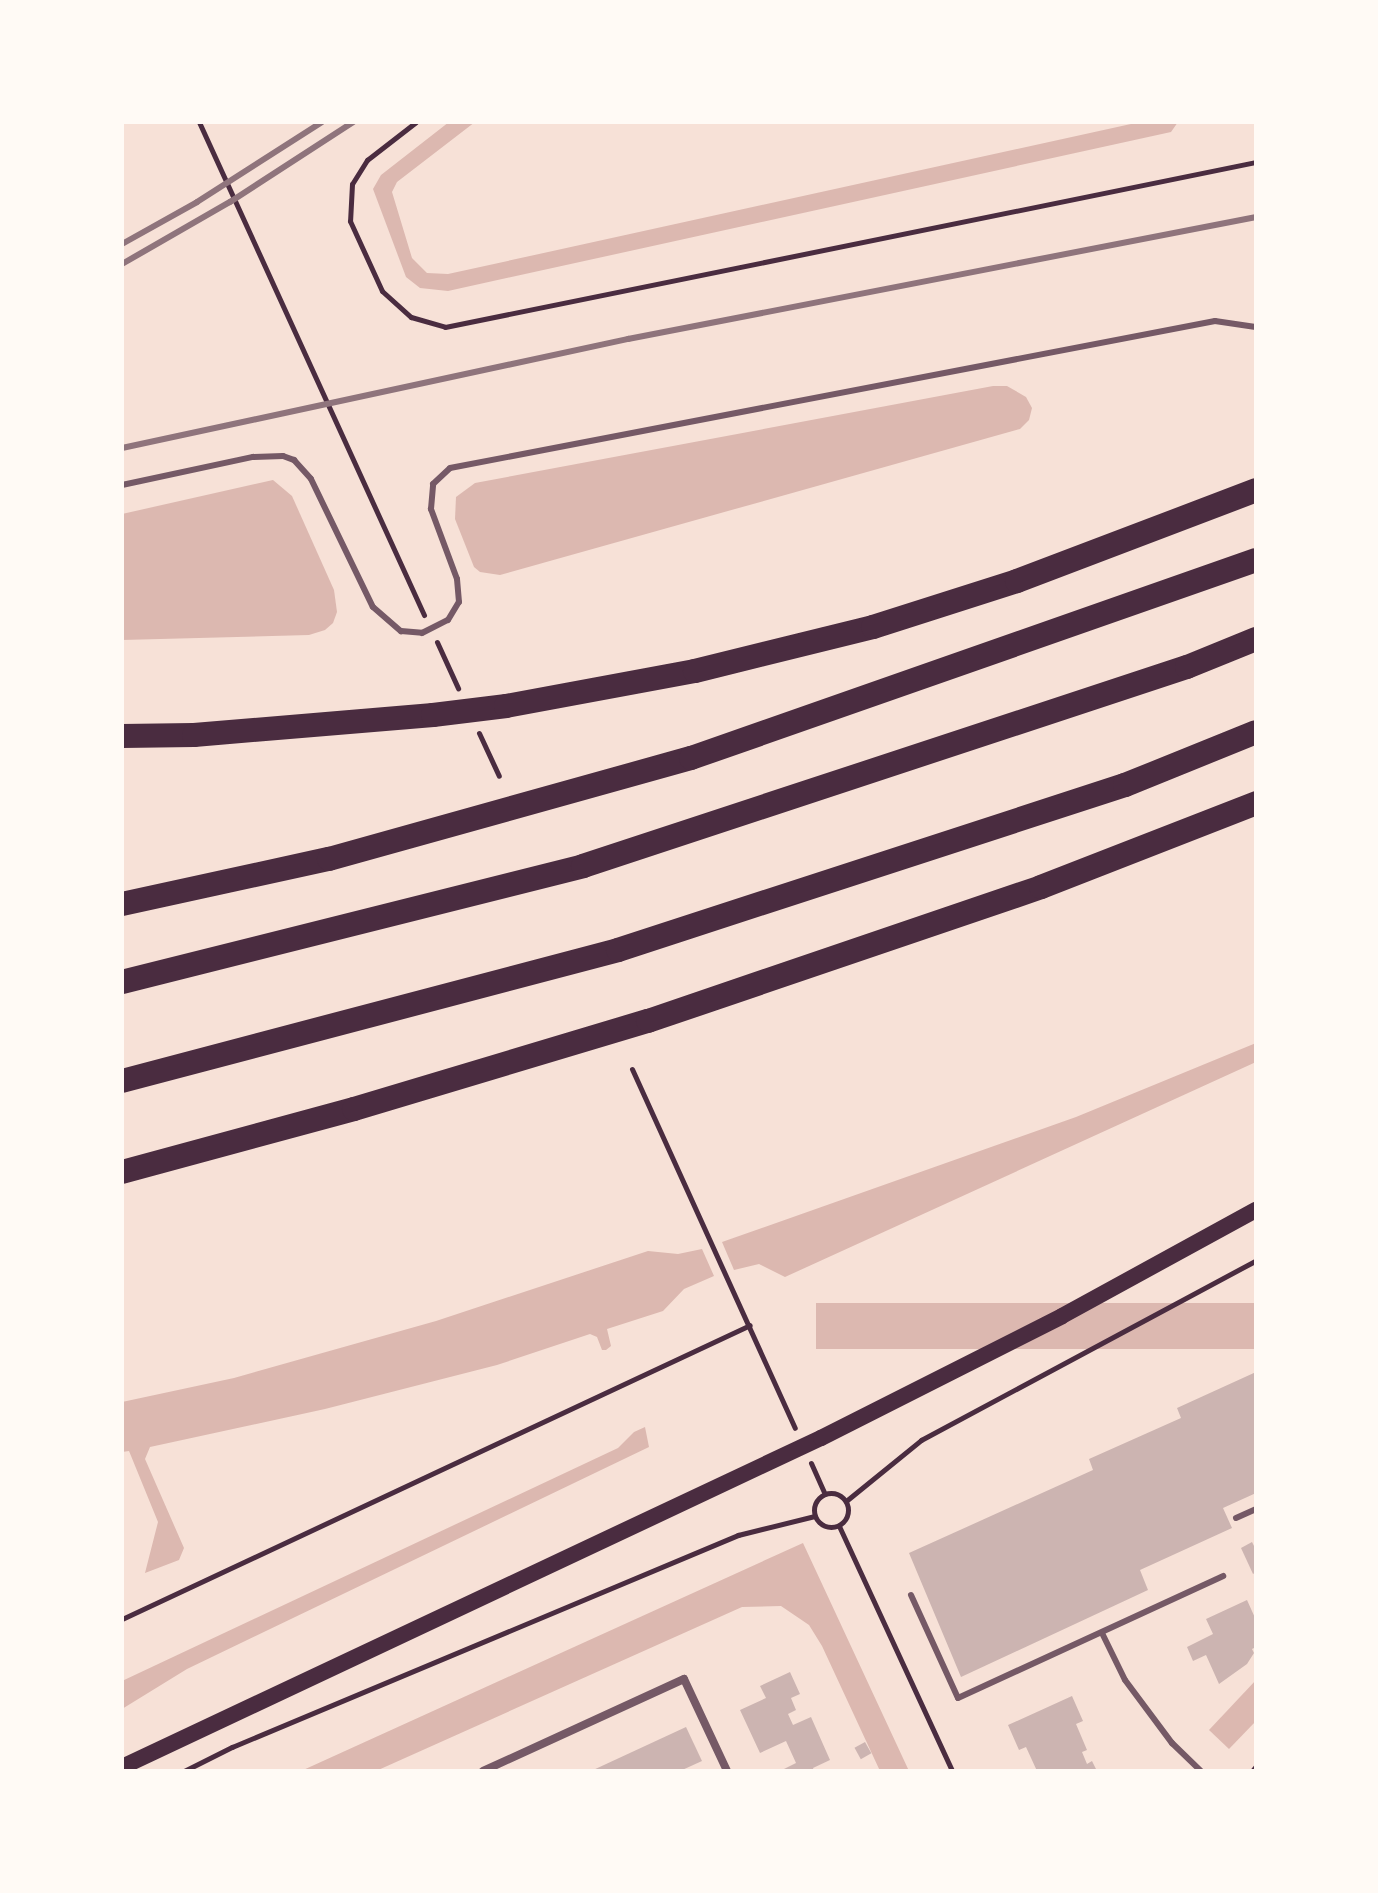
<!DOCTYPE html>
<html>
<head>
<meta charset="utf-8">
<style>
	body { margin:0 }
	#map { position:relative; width:1378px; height:1893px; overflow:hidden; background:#f7e1d7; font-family:"Asap Condensed",sans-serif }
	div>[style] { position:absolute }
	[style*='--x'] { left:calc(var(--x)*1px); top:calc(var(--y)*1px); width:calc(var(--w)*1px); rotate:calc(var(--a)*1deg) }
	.water>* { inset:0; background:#dcb8b0; transform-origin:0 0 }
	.building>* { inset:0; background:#ccb4b1; transform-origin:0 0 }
	.path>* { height:5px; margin:-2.5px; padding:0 2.5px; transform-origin:2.5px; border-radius:2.5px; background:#4a2c40 }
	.path>.ring { margin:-2.5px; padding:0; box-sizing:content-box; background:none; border:5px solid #4a2c40; border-radius:50% }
	.service>* { height:6px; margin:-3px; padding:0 3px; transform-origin:3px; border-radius:3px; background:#755966 }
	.minor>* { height:8px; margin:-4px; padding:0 4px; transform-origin:4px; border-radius:4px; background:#755966 }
	.secondary>* { height:16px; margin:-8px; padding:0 8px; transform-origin:8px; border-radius:8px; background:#4a2c40 }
	.motorway>* { height:24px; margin:-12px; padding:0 12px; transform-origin:12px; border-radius:12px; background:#4a2c40 }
	.rail>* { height:6px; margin:-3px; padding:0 3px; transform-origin:3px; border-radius:3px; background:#8f747c }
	span { translate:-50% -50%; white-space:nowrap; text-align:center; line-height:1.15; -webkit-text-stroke:6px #fffaf5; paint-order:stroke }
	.frame { position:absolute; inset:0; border:124px solid #fffaf5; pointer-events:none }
</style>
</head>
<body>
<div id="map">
	<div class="water">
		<i style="clip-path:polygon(449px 122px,475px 122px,397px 182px,392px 192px,412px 258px,427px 273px,448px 274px,1140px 122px,1178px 122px,1171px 132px,448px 291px,420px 288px,406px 277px,373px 189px,381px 175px)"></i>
		<i style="clip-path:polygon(993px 386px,1007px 386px,1026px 397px,1032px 408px,1029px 420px,1020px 429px,500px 575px,480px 572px,474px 567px,455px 519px,456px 497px,475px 483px)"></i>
		<i style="clip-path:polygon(273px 480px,292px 496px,334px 590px,337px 612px,333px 623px,325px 630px,309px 635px,122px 640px,122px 514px)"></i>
		<i style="clip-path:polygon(1256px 1043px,1256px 1062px,785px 1277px,759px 1264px,734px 1270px,722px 1242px,1076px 1117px)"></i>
		<i style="clip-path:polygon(702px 1249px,714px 1276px,684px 1289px,663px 1311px,607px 1329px,611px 1346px,606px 1350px,602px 1350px,597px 1337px,590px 1334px,497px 1365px,325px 1409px,150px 1447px,145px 1459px,184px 1548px,179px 1560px,145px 1573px,158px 1522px,129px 1451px,122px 1452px,122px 1402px,234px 1378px,436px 1321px,648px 1251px,678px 1254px)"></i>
		<i style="left:1256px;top:1303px;width:46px;height:440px;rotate:90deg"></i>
		<i style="clip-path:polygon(645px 1427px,649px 1447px,187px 1669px,122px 1709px,122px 1681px,618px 1448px,634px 1432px)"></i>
		<i style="clip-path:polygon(803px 1543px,909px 1771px,880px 1771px,822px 1646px,809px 1625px,781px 1606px,742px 1607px,376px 1771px,301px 1771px)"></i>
		<i style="clip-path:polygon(1256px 1680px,1256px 1721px,1229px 1749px,1209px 1730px)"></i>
	</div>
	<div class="building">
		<i style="clip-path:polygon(1256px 1372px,1256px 1493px,1223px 1508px,1232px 1528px,1140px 1570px,1148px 1590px,961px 1677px,909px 1553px,1093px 1470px,1089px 1459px,1181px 1418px,1177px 1408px)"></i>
		<i style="clip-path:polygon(1252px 1542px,1256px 1550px,1256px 1572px,1253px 1574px,1241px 1548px)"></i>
		<i style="clip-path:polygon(1247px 1600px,1256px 1620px,1256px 1647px,1252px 1649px,1254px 1653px,1247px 1664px,1219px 1684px,1206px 1655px,1193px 1661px,1187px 1647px,1213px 1634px,1206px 1619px)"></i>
		<i style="clip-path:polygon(790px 1672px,800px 1694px,791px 1698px,796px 1710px,788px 1714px,793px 1725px,811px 1717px,830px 1760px,813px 1768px,814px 1771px,780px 1771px,796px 1763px,786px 1741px,760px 1753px,740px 1710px,766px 1698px,760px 1686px)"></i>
		<i style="clip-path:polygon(1072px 1696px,1083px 1721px,1076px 1724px,1087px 1750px,1082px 1752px,1087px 1764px,1092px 1761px,1097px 1771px,1037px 1771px,1026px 1747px,1019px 1750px,1008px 1725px)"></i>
		<i style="clip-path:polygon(686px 1727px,702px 1761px,680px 1771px,591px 1771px)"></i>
		<i style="left:865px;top:1742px;width:13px;height:12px;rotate:61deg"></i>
	</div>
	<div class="path">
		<i style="--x:199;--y:122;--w:542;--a:65.47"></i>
		<i style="--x:416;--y:122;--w:62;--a:142.2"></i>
		<i style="--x:367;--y:160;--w:28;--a:122"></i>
		<i style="--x:352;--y:184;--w:37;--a:93"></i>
		<i style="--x:350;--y:221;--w:77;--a:65.4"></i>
		<i style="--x:382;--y:291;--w:39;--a:42"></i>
		<i style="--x:411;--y:317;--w:35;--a:16"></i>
		<i style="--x:445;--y:327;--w:828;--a:-11.5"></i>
		<i style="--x:437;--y:642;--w:51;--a:65.5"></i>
		<i style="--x:479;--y:733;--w:47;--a:65.1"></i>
		<i style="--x:632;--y:1069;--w:394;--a:65.6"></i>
		<i style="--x:811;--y:1463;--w:34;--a:66"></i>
		<i class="ring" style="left:814px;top:1493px;width:29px;height:29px"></i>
		<i style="--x:846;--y:1501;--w:97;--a:-39.1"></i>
		<i style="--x:921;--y:1440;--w:380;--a:-28.2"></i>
		<i style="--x:839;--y:1526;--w:270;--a:65.2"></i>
		<i style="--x:122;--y:1619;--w:693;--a:-25.09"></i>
		<i style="--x:184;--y:1771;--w:54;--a:-26.6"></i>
		<i style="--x:232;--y:1747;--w:549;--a:-22.73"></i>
		<i style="--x:738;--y:1535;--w:79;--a:-13.9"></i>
		<i style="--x:1252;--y:1771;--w:6;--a:-51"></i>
	</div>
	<div class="service">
		<i style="--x:122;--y:485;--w:134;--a:-12.1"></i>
		<i style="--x:253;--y:457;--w:30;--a:-2"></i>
		<i style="--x:283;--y:456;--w:12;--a:20"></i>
		<i style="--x:294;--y:460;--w:25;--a:48"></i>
		<i style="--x:311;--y:479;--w:142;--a:64.2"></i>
		<i style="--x:373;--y:607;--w:37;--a:41"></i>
		<i style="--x:401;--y:631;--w:21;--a:5"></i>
		<i style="--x:422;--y:633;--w:29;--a:-27"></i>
		<i style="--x:448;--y:620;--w:21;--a:-59"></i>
		<i style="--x:459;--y:602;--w:23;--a:-95"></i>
		<i style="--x:457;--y:579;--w:75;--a:-110.4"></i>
		<i style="--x:431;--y:509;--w:25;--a:-85"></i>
		<i style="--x:433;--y:484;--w:23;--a:-43"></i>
		<i style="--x:450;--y:468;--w:779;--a:-10.88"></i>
		<i style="--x:1215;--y:321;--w:41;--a:8.3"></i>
		<i style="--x:1236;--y:1518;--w:22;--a:-24"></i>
		<i style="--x:911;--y:1595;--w:113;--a:65.5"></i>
		<i style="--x:958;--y:1698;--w:292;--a:-24.7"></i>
		<i style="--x:1102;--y:1633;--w:52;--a:63.9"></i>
		<i style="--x:1125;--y:1680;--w:79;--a:53.3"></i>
		<i style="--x:1172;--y:1743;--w:40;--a:44"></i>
	</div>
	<div class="minor">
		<i style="--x:483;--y:1771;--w:221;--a:-24.6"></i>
		<i style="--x:684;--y:1679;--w:102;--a:64.9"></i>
	</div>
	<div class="secondary">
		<i style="--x:122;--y:1767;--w:773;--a:-25.21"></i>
		<i style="--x:821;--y:1438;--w:270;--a:-26.8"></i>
		<i style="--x:1062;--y:1316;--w:221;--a:-28.7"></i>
	</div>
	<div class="motorway">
		<i style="--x:122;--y:736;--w:72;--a:-0.8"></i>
		<i style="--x:194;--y:735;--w:240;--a:-4.8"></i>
		<i style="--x:433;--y:715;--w:74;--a:-7"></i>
		<i style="--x:506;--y:706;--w:192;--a:-10.5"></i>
		<i style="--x:695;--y:671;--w:183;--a:-13.9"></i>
		<i style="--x:873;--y:627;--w:151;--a:-17.7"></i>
		<i style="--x:1017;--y:581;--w:256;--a:-20.8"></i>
		<i style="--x:122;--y:904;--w:212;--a:-12.3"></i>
		<i style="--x:329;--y:859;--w:376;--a:-15.6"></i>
		<i style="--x:691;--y:758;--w:599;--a:-19.31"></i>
		<i style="--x:122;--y:982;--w:475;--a:-14.1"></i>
		<i style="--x:583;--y:866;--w:636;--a:-18.24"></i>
		<i style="--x:1187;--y:667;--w:74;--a:-22.1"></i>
		<i style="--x:122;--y:1081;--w:513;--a:-14.79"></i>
		<i style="--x:618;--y:950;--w:533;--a:-18.03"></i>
		<i style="--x:1125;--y:785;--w:141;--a:-22"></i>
		<i style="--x:122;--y:1172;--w:240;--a:-15.2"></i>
		<i style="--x:354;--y:1109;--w:307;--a:-16.7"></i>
		<i style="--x:648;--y:1021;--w:415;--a:-18.8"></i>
		<i style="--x:1041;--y:887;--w:231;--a:-21.3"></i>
	</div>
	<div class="rail">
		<i style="--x:122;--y:244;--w:86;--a:-29.2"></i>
		<i style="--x:197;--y:202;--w:148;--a:-32.6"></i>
		<i style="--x:122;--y:264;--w:125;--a:-29.9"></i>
		<i style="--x:230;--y:202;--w:147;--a:-33"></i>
		<i style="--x:122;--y:448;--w:518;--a:-12.16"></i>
		<i style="--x:628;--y:339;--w:640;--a:-10.99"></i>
	</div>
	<div class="frame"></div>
</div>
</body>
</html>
